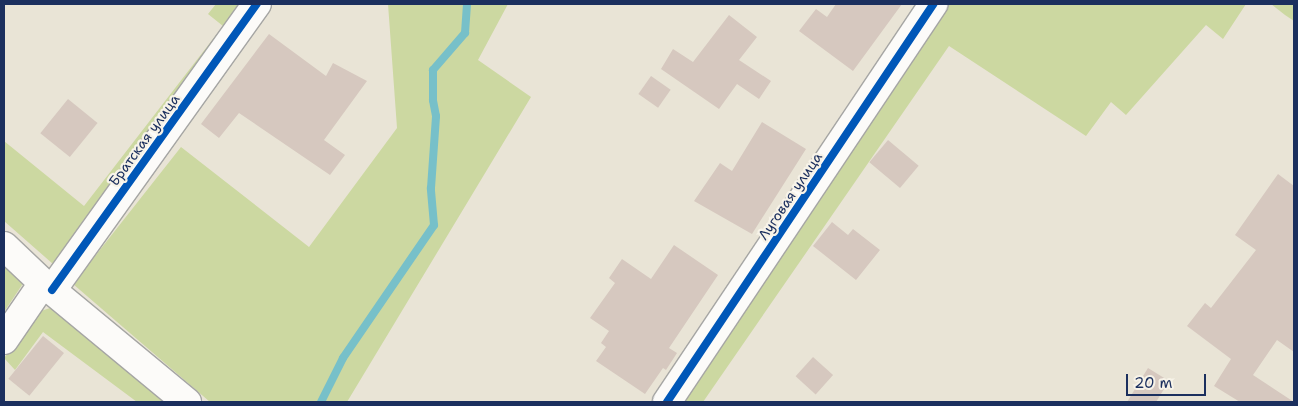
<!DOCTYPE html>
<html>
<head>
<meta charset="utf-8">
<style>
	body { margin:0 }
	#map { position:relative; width:1298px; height:406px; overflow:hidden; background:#e9e4d6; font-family:"Shantell Sans",sans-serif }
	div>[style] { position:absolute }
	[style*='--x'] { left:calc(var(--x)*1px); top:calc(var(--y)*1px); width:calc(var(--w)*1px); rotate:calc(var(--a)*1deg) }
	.green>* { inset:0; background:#ccd8a1 }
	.stream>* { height:8px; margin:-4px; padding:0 4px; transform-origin:4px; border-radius:4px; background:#77c0c9 }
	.building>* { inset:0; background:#d6c8bf; transform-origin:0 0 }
	.roads { filter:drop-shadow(1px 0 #a6a6a4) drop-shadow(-1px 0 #a6a6a4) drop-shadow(0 1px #a6a6a4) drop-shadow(0 -1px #a6a6a4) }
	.street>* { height:28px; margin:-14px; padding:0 14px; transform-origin:14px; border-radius:14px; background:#fcfbf9 }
	.cycleway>* { height:8px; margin:-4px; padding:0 4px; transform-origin:4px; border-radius:4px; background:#0057b8 }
	span { translate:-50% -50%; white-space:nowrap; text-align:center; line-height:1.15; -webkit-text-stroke:4.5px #f7f3e8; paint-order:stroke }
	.street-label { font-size:14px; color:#1b2f5e }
	.frame { position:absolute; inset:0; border:5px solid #1b2f5e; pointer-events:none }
	.scale { position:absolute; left:1126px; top:374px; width:80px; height:22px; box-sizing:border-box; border:2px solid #1b2f5e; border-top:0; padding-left:6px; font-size:15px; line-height:18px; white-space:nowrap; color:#1b2f5e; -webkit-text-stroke:4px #f7f3e8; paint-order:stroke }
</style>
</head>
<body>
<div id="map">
	<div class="green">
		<i style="clip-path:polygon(216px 4px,252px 4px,53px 264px,4px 221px,4px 141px,84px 206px,223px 26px,208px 14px)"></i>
		<i style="clip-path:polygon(388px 4px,508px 4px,478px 60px,531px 97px,347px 402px,210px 402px,73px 284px,181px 147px,309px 247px,397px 128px)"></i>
		<i style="clip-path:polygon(947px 4px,1246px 4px,1223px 39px,1206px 25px,1126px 115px,1111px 102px,1086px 136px,949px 46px,703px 402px,681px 402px)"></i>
		<i style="clip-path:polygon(1271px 4px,1294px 4px,1294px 21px,1285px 15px)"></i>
		<i style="clip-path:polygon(4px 263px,24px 282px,4px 312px)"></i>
		<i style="clip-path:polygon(50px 308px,165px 402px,137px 402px,43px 332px,15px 370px,4px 358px,41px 311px)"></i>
	</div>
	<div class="stream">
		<i style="--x:321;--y:402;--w:49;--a:-63.4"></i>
		<i style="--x:343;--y:358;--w:161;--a:-55.6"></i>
		<i style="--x:434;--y:225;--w:37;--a:-95"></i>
		<i style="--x:431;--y:188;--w:72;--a:-86"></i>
		<i style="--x:436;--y:116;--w:16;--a:-101"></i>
		<i style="--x:433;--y:100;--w:30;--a:-90"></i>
		<i style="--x:433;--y:70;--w:49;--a:-49.1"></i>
		<i style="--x:465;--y:33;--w:29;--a:-86"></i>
	</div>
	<div class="building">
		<i style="clip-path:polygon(836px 4px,902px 4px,853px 71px,799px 31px,816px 9px,827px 17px)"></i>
		<i style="clip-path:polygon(729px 15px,757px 37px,739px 60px,771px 81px,759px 99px,737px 84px,719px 109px,661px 69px,673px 49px,693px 62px)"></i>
		<i style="clip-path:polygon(269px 34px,326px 76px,333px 63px,367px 81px,324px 140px,345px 155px,330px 175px,239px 113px,219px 138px,201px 124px)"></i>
		<i style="left:651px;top:76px;width:24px;height:22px;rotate:35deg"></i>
		<i style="left:68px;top:99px;width:38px;height:44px;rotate:39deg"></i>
		<i style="clip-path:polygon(762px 122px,806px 149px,752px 234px,694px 201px,720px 163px,732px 171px)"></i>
		<i style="left:888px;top:140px;width:40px;height:29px;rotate:40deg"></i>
		<i style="clip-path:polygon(1278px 174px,1294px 186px,1294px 352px,1277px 340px,1253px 375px,1294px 402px,1240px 402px,1214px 386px,1231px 359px,1187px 326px,1205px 303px,1211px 308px,1256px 250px,1235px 235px)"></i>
		<i style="clip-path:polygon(832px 222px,848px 235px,853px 229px,880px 250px,856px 280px,813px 246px)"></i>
		<i style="clip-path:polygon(674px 245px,718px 275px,669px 348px,677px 353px,666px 370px,663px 368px,645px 394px,596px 361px,606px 347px,601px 343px,609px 331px,590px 318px,615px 283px,609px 278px,622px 259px,651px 279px)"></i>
		<i style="left:43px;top:336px;width:27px;height:55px;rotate:39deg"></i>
		<i style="left:813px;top:357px;width:27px;height:26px;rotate:42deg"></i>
		<i style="clip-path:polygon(1148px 368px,1169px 381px,1156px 402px,1127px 402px)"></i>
	</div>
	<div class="roads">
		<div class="street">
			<i style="--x:4;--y:246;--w:54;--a:43.5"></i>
			<i style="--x:43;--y:283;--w:187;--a:39.6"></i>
			<i style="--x:52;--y:290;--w:352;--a:-54.4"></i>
			<i style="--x:4;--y:340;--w:69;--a:-55.6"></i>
			<i style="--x:667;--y:402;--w:479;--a:-56.2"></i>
		</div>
	</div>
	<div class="cycleway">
		<i style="--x:52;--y:290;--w:352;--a:-54.4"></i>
		<i style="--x:667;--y:402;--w:479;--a:-56.2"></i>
	</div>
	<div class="street-label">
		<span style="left:144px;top:140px;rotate:-54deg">Братская улица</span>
		<span style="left:790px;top:196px;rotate:-56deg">Луговая улица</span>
	</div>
	<div class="frame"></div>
	<div class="scale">20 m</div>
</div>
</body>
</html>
